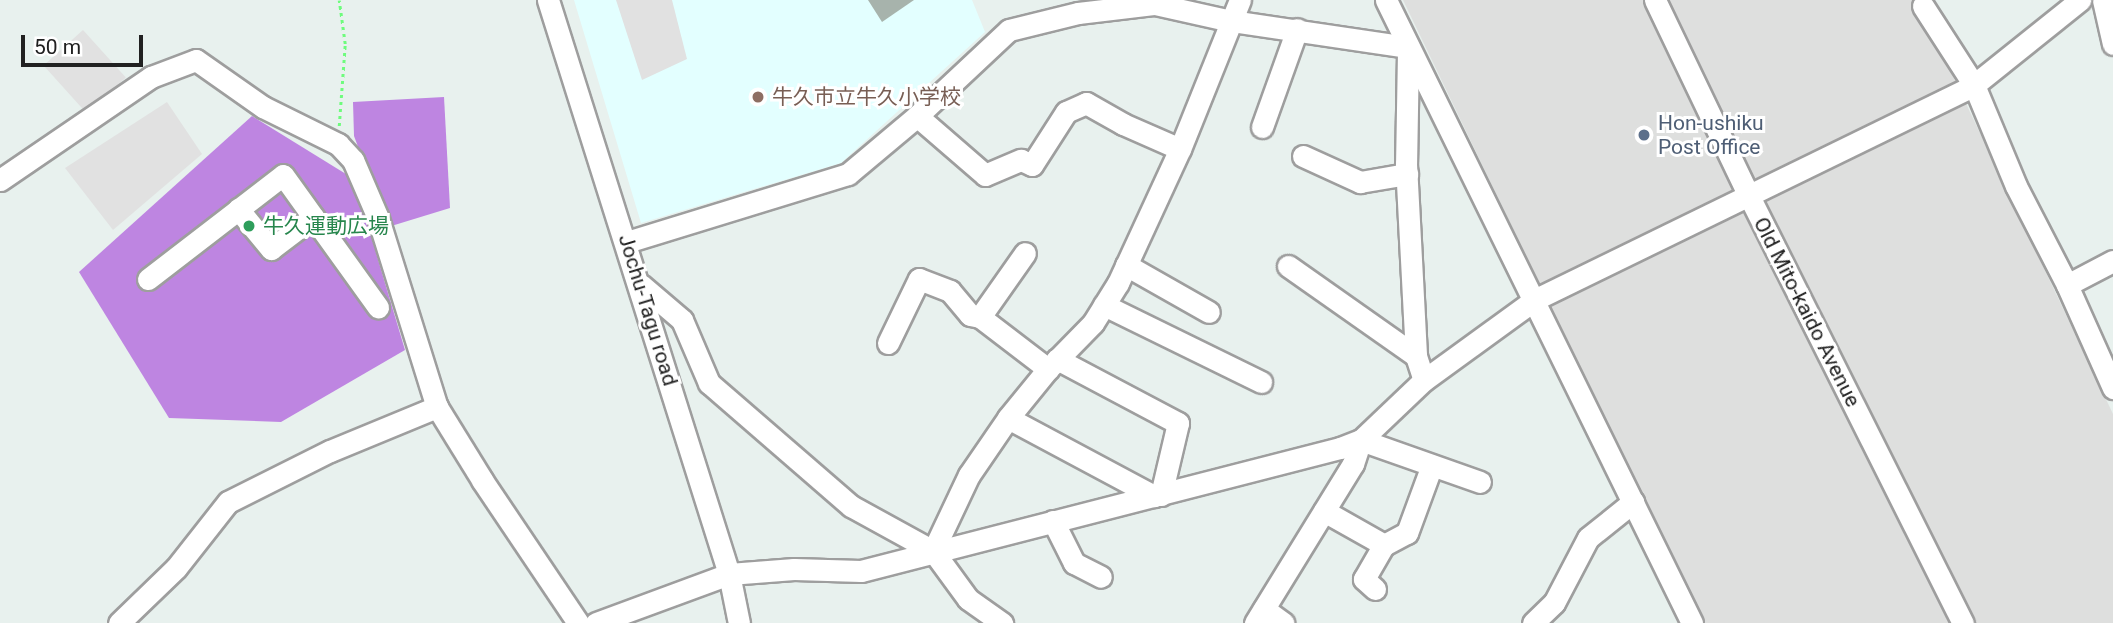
<!DOCTYPE html>
<html>
<head>
<meta charset="utf-8">
<style>
	body { margin:0 }
	#map { position:relative; width:2113px; height:623px; overflow:hidden; background:#e8f1ee; font-family:Roboto,"Noto Sans JP",sans-serif }
	div>[style] { position:absolute }
	[style*='--x'] { left:calc(var(--x)*1px); top:calc(var(--y)*1px); width:calc(var(--w)*1px); rotate:calc(var(--a)*1deg) }
	.residential>* { inset:0; background:#dedfde }
	.education>* { inset:0; background:#e3ffff }
	.pitch>* { inset:0; background:#be85e1 }
	.parking>* { inset:0; background:#e1e1e1; transform-origin:0 0 }
	.building>* { inset:0; background:#a7b3ac }
	.path>* { height:2.5px; margin-top:-1.25px; transform-origin:0; background:repeating-linear-gradient(90deg,#6efc7d 0 3.5px,transparent 0 7px) }
	.roads { filter:drop-shadow(2px 0 #9e9e9e) drop-shadow(-2px 0 #9e9e9e) drop-shadow(0 2px #9e9e9e) drop-shadow(0 -2px #9e9e9e) }
	.minor>* { height:21px; margin:-10.5px; padding:0 10.5px; transform-origin:10.5px; border-radius:10.5px; background:#fff }
	.dots>* { width:19px; height:19px; translate:-50% -50%; box-sizing:border-box; border:4px solid #fff; border-radius:50% }
	span { translate:-50% -50%; white-space:nowrap; text-align:center; line-height:1.15; -webkit-text-stroke:6px #fff; paint-order:stroke }
	.education-label { font-size:21px; color:#785e54 }
	.left { translate:0 -50%; text-align:left }
	.service-label { font-size:21px; color:#4e5e75 }
	.leisure-label { font-size:21px; color:#27864d }
	.street-label { font-size:21px; color:#212121 }
	.scale { position:absolute; left:21px; top:35px; width:122px; height:32px; box-sizing:border-box; border:4px solid #212121; border-top:0; padding-left:9px; font-size:21px; line-height:24px; white-space:nowrap; color:#212121; -webkit-text-stroke:5px #fff; paint-order:stroke }
</style>
</head>
<body>
<div id="map">
	<div class="residential">
		<i style="clip-path:polygon(1403px 0,1917px 0,2113px 414px,2113px 623px,1702px 623px)"></i>
	</div>
	<div class="education">
		<i style="clip-path:polygon(574px 0,972px 0,985px 32px,841px 163px,641px 223px)"></i>
	</div>
	<div class="pitch">
		<i style="clip-path:polygon(444px 97px,450px 208px,388px 227px,354px 136px,353px 102px)"></i>
		<i style="clip-path:polygon(252px 116px,354px 179px,405px 350px,281px 422px,169px 418px,79px 272px)"></i>
	</div>
	<div class="parking">
		<i style="clip-path:polygon(616px 0,672px 0,687px 59px,642px 80px)"></i>
		<i style="left:83px;top:30px;width:64px;height:53px;rotate:48deg"></i>
		<i style="clip-path:polygon(167px 102px,202px 154px,113px 230px,65px 168px)"></i>
	</div>
	<div class="building">
		<i style="clip-path:polygon(868px 0,914px 0,882px 22px)"></i>
	</div>
	<div class="path">
		<i style="--x:339;--y:126;--w:82;--a:-85.8"></i>
		<i style="--x:345;--y:44;--w:44;--a:-97.8"></i>
	</div>
	<div class="roads">
		<div class="minor">
			<i style="--x:548;--y:0;--w:602;--a:72.5"></i>
			<i style="--x:729;--y:574;--w:50;--a:78.5"></i>
			<i style="--x:1386;--y:0;--w:694;--a:63.84"></i>
			<i style="--x:1655;--y:0;--w:215;--a:64.4"></i>
			<i style="--x:1748;--y:194;--w:480;--a:63.4"></i>
			<i style="--x:2103;--y:0;--w:45;--a:77.2"></i>
			<i style="--x:1923;--y:6;--w:94;--a:57.2"></i>
			<i style="--x:1974;--y:85;--w:109;--a:67.4"></i>
			<i style="--x:2016;--y:186;--w:111;--a:62.7"></i>
			<i style="--x:2067;--y:285;--w:113;--a:65.9"></i>
			<i style="--x:1408;--y:52;--w:112;--a:91"></i>
			<i style="--x:1406;--y:164;--w:192;--a:87"></i>
			<i style="--x:1416;--y:356;--w:25;--a:72"></i>
			<i style="--x:917;--y:116;--w:90;--a:40.9"></i>
			<i style="--x:985;--y:175;--w:39;--a:-23"></i>
			<i style="--x:1021;--y:160;--w:12;--a:24"></i>
			<i style="--x:1032;--y:165;--w:63;--a:-57.3"></i>
			<i style="--x:1066;--y:112;--w:22;--a:-24"></i>
			<i style="--x:1086;--y:103;--w:43;--a:29.6"></i>
			<i style="--x:1123;--y:124;--w:62;--a:23.7"></i>
			<i style="--x:1262;--y:127;--w:104;--a:-70.3"></i>
			<i style="--x:1303;--y:156;--w:63;--a:24.5"></i>
			<i style="--x:1360;--y:182;--w:48;--a:-9.7"></i>
			<i style="--x:0;--y:180;--w:183;--a:-34.3"></i>
			<i style="--x:151;--y:77;--w:48;--a:-20.7"></i>
			<i style="--x:196;--y:60;--w:82;--a:35"></i>
			<i style="--x:263;--y:107;--w:84;--a:26.3"></i>
			<i style="--x:338;--y:144;--w:22;--a:47"></i>
			<i style="--x:353;--y:160;--w:63;--a:66.7"></i>
			<i style="--x:378;--y:218;--w:198;--a:72.7"></i>
			<i style="--x:437;--y:407;--w:86;--a:58.3"></i>
			<i style="--x:482;--y:480;--w:172;--a:56.1"></i>
			<i style="--x:238;--y:209;--w:52;--a:50.5"></i>
			<i style="--x:271;--y:249;--w:53;--a:-37.3"></i>
			<i style="--x:627;--y:242;--w:231;--a:-17.1"></i>
			<i style="--x:848;--y:174;--w:90;--a:-40"></i>
			<i style="--x:917;--y:116;--w:126;--a:-43.1"></i>
			<i style="--x:1009;--y:30;--w:71;--a:-13.8"></i>
			<i style="--x:1078;--y:13;--w:78;--a:-6.7"></i>
			<i style="--x:1155;--y:4;--w:78;--a:12.6"></i>
			<i style="--x:1231;--y:21;--w:179;--a:8.4"></i>
			<i style="--x:1126;--y:265;--w:95;--a:29.5"></i>
			<i style="--x:1288;--y:266;--w:156;--a:35.1"></i>
			<i style="--x:148;--y:279;--w:170;--a:-37.6"></i>
			<i style="--x:283;--y:175;--w:163;--a:54.3"></i>
			<i style="--x:641;--y:285;--w:54;--a:40.5"></i>
			<i style="--x:682;--y:320;--w:69;--a:66.8"></i>
			<i style="--x:709;--y:383;--w:188;--a:40.9"></i>
			<i style="--x:851;--y:506;--w:94;--a:28.8"></i>
			<i style="--x:933;--y:551;--w:59;--a:53.9"></i>
			<i style="--x:968;--y:599;--w:42;--a:35.2"></i>
			<i style="--x:2067;--y:285;--w:52;--a:-27.6"></i>
			<i style="--x:1104;--y:305;--w:175;--a:26.1"></i>
			<i style="--x:980;--y:317;--w:78;--a:-54.9"></i>
			<i style="--x:888;--y:343;--w:71;--a:-64.2"></i>
			<i style="--x:919;--y:279;--w:33;--a:21"></i>
			<i style="--x:950;--y:291;--w:31;--a:50"></i>
			<i style="--x:970;--y:315;--w:10;--a:11"></i>
			<i style="--x:980;--y:317;--w:86;--a:37.4"></i>
			<i style="--x:1057;--y:359;--w:137;--a:27.9"></i>
			<i style="--x:1178;--y:423;--w:74;--a:103.3"></i>
			<i style="--x:1008;--y:418;--w:166;--a:28.1"></i>
			<i style="--x:1361;--y:440;--w:126;--a:19.4"></i>
			<i style="--x:1324;--y:511;--w:69;--a:29.5"></i>
			<i style="--x:1053;--y:521;--w:47;--a:63.4"></i>
			<i style="--x:1074;--y:563;--w:30;--a:27"></i>
			<i style="--x:933;--y:551;--w:84;--a:-64.7"></i>
			<i style="--x:969;--y:475;--w:69;--a:-55.6"></i>
			<i style="--x:1008;--y:418;--w:63;--a:-50.8"></i>
			<i style="--x:1048;--y:369;--w:64;--a:-45.6"></i>
			<i style="--x:1093;--y:323;--w:47;--a:-58"></i>
			<i style="--x:1118;--y:283;--w:148;--a:-65.2"></i>
			<i style="--x:1180;--y:149;--w:161;--a:-68.1"></i>
			<i style="--x:1375;--y:589;--w:15;--a:-138"></i>
			<i style="--x:1364;--y:579;--w:39;--a:-60"></i>
			<i style="--x:1384;--y:545;--w:26;--a:-28"></i>
			<i style="--x:1407;--y:533;--w:72;--a:-69.8"></i>
			<i style="--x:1264;--y:609;--w:24;--a:36"></i>
			<i style="--x:119;--y:623;--w:79;--a:-44"></i>
			<i style="--x:176;--y:568;--w:84;--a:-51.8"></i>
			<i style="--x:228;--y:502;--w:114;--a:-26.6"></i>
			<i style="--x:330;--y:451;--w:116;--a:-22.4"></i>
			<i style="--x:596;--y:623;--w:142;--a:-20.2"></i>
			<i style="--x:729;--y:574;--w:65;--a:-4.4"></i>
			<i style="--x:794;--y:569;--w:67;--a:1.7"></i>
			<i style="--x:861;--y:571;--w:495;--a:-14.4"></i>
			<i style="--x:1340;--y:448;--w:22;--a:-21"></i>
			<i style="--x:1361;--y:440;--w:87;--a:-43.6"></i>
			<i style="--x:1424;--y:380;--w:136;--a:-36"></i>
			<i style="--x:1534;--y:300;--w:490;--a:-26"></i>
			<i style="--x:1974;--y:85;--w:136;--a:-38.7"></i>
			<i style="--x:1255;--y:623;--w:187;--a:-58.4"></i>
			<i style="--x:1353;--y:464;--w:25;--a:-72"></i>
			<i style="--x:1533;--y:623;--w:29;--a:-44"></i>
			<i style="--x:1554;--y:603;--w:73;--a:-62.4"></i>
			<i style="--x:1588;--y:538;--w:58;--a:-38.7"></i>
		</div>
	</div>
	<div class="dots">
		<i style="left:758px;top:97px;background:#8d6e63"></i>
		<i style="left:1644px;top:135px;background:#5c6f8a"></i>
		<i style="left:249px;top:226px;background:#2e9e5b"></i>
	</div>
	<div class="education-label">
		<span class="left" style="left:772px;top:97px">牛久市立牛久小学校</span>
	</div>
	<div class="service-label">
		<span class="left" style="left:1658px;top:135px">Hon-ushiku<br>Post Office</span>
	</div>
	<div class="leisure-label">
		<span class="left" style="left:263px;top:226px">牛久運動広場</span>
	</div>
	<div class="street-label">
		<span style="left:648px;top:310px;rotate:73deg">Jochu-Tagu road</span>
		<span style="left:1807px;top:312px;rotate:63deg">Old Mito-kaido Avenue</span>
	</div>
	<div class="scale">50 m</div>
</div>
</body>
</html>
